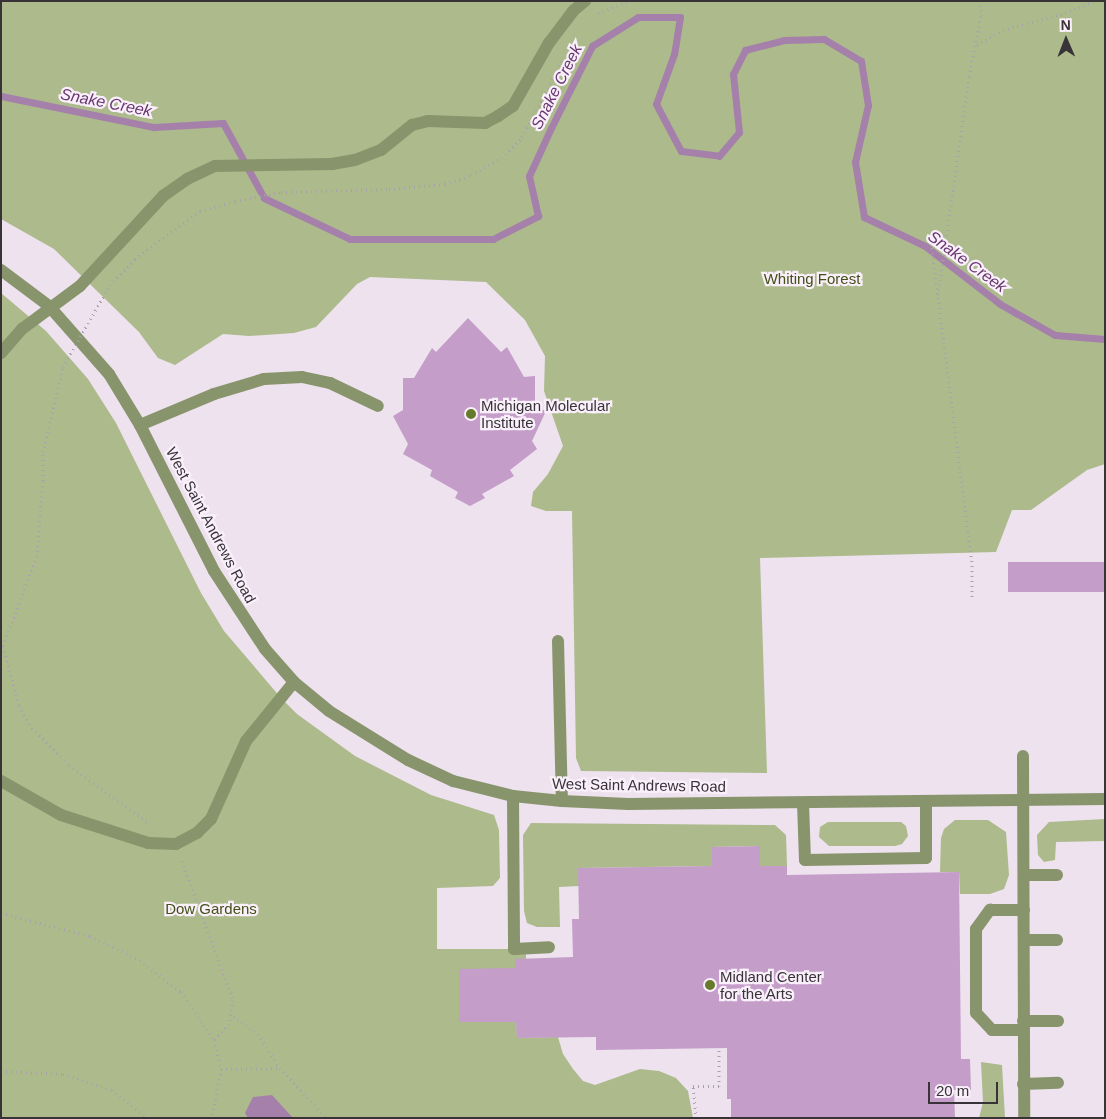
<!DOCTYPE html>
<html>
<head>
<meta charset="utf-8">
<style>
	body { margin:0 }
	#map { position:relative; width:1106px; height:1119px; overflow:hidden; background:#ede2ee; font-family:Arial,sans-serif }
	div>[style] { position:absolute }
	[style*='--x'] { left:calc(var(--x)*1px); top:calc(var(--y)*1px); width:calc(var(--w)*1px); rotate:calc(var(--a)*1deg) }
	.green>* { inset:0; background:#acba8c }
	.water>* { inset:0; background:#a580aa }
	.stream>* { height:7px; margin:-3.5px; padding:0 3.5px; transform-origin:3.5px; border-radius:3.5px; background:#a580aa }
	.building>* { inset:0; background:#c49dc9; transform-origin:0 0 }
	.path>* { height:3px; margin-top:-1.5px; transform-origin:0; background:repeating-linear-gradient(90deg,#aaa2ab 0 1px,transparent 0 5px) }
	.minor>* { height:12px; margin:-6px; padding:0 6px; transform-origin:6px; border-radius:6px; background:#88956c }
	.path-bridge>* { height:3px; margin-top:-1.5px; transform-origin:0; background:repeating-linear-gradient(90deg,#aaa2ab 0 1px,transparent 0 5px) }
	.dots>* { width:14px; height:14px; translate:-50% -50%; box-sizing:border-box; border:2px solid #faf0fb; border-radius:50% }
	span { translate:-50% -50%; white-space:nowrap; text-align:center; line-height:1.15; -webkit-text-stroke:4.5px #faf0fb; paint-order:stroke }
	.park-label { font-size:15px; color:#435116 }
	.poi-label { font-size:15px; color:#373337 }
	.left { translate:0 -50%; text-align:left }
	.street-label { font-size:15px; color:#373337 }
	.water-label { font-size:16px; color:#68376f; font-style:italic }
	.frame { position:absolute; inset:0; border:2px solid #373337; pointer-events:none }
	.north { position:absolute; left:1041px; top:15px; width:50px; height:50px; -webkit-text-stroke:4px #faf0fb; paint-order:stroke; rotate:359deg; font-size:14px; font-weight:700; line-height:20px; text-align:center; color:#373337 }
	.north::after { content:''; display:block; margin:auto; width:18px; height:22px; background:#373337; clip-path:polygon(50% 0,100% 100%,50% 72%,0 100%) }
	.scale { position:absolute; left:928px; top:1082px; width:70px; height:22px; box-sizing:border-box; border:2px solid #373337; border-top:0; padding-left:6px; font-size:15px; line-height:18px; white-space:nowrap; color:#373337; -webkit-text-stroke:4px #faf0fb; paint-order:stroke }
</style>
</head>
<body>
<div id="map">
	<div class="green">
		<i style="clip-path:polygon(1px 1px,1105px 1px,1105px 464px,1087px 470px,1031px 510px,1012px 510px,996px 552px,760px 558px,767px 773px,581px 771px,576px 758px,572px 511px,546px 511px,531px 506px,533px 492px,548px 474px,563px 446px,544px 391px,545px 356px,525px 320px,486px 282px,370px 277px,357px 284px,316px 327px,294px 333px,249px 336px,223px 334px,175px 365px,158px 358px,139px 332px,54px 249px,1px 219px)"></i>
		<i style="clip-path:polygon(1px 293px,46px 331px,88px 379px,116px 423px,201px 593px,224px 631px,281px 698px,297px 714px,355px 756px,431px 795px,494px 815px,499px 830px,500px 878px,493px 886px,437px 888px,437px 949px,526px 949px,526px 959px,515px 959px,517px 1038px,558px 1037px,563px 1054px,573px 1069px,583px 1081px,595px 1085px,640px 1069px,659px 1071px,676px 1078px,688px 1091px,693px 1118px,1px 1118px)"></i>
		<i style="clip-path:polygon(1105px 819px,1105px 841px,1056px 842px,1055px 860px,1044px 862px,1038px 855px,1037px 835px,1049px 822px)"></i>
		<i style="clip-path:polygon(955px 820px,988px 820px,1006px 832px,1009px 875px,1004px 889px,990px 894px,960px 894px,959px 872px,940px 872px,941px 838px,944px 829px)"></i>
		<i style="clip-path:polygon(828px 822px,901px 822px,906px 826px,908px 836px,902px 844px,895px 846px,829px 846px,819px 837px,820px 827px)"></i>
		<i style="clip-path:polygon(531px 823px,775px 825px,786px 835px,787px 866px,760px 866px,760px 846px,712px 847px,712px 866px,579px 868px,579px 886px,559px 887px,560px 927px,537px 927px,527px 923px,524px 911px,523px 835px)"></i>
		<i style="clip-path:polygon(981px 1062px,1002px 1065px,1005px 1118px,979px 1118px,983px 1102px)"></i>
	</div>
	<div class="water">
		<i style="clip-path:polygon(272px 1095px,293px 1118px,248px 1118px,245px 1113px,253px 1097px)"></i>
	</div>
	<div class="stream">
		<i style="--x:1;--y:96;--w:156;--a:11.5"></i>
		<i style="--x:154;--y:127;--w:69;--a:-3.3"></i>
		<i style="--x:223;--y:123;--w:85;--a:61.3"></i>
		<i style="--x:264;--y:198;--w:95;--a:25.5"></i>
		<i style="--x:350;--y:239;--w:143;--a:0"></i>
		<i style="--x:493;--y:239;--w:51;--a:-27.1"></i>
		<i style="--x:538;--y:216;--w:41;--a:-102.7"></i>
		<i style="--x:529;--y:176;--w:53;--a:-65.4"></i>
		<i style="--x:551;--y:128;--w:92;--a:-63.4"></i>
		<i style="--x:592;--y:46;--w:54;--a:-32.2"></i>
		<i style="--x:638;--y:17;--w:42;--a:0"></i>
		<i style="--x:680;--y:17;--w:37;--a:99"></i>
		<i style="--x:674;--y:54;--w:53;--a:109.8"></i>
		<i style="--x:656;--y:104;--w:53;--a:62"></i>
		<i style="--x:681;--y:151;--w:38;--a:7"></i>
		<i style="--x:719;--y:156;--w:31;--a:-50"></i>
		<i style="--x:739;--y:132;--w:58;--a:-95.9"></i>
		<i style="--x:733;--y:74;--w:27;--a:-63"></i>
		<i style="--x:745;--y:50;--w:40;--a:-14.4"></i>
		<i style="--x:784;--y:40;--w:40;--a:-1.4"></i>
		<i style="--x:824;--y:39;--w:43;--a:30.7"></i>
		<i style="--x:861;--y:61;--w:45;--a:81"></i>
		<i style="--x:868;--y:105;--w:58;--a:102.8"></i>
		<i style="--x:855;--y:162;--w:56;--a:80.7"></i>
		<i style="--x:864;--y:217;--w:68;--a:25.4"></i>
		<i style="--x:925;--y:246;--w:95;--a:37.7"></i>
		<i style="--x:1000;--y:304;--w:63;--a:29.4"></i>
		<i style="--x:1055;--y:335;--w:50;--a:4.6"></i>
	</div>
	<div class="building">
		<i style="clip-path:polygon(468px 318px,501px 352px,507px 347px,524px 377px,535px 376px,535px 407px,546px 411px,532px 441px,537px 449px,510px 470px,514px 476px,482px 494px,485px 498px,470px 506px,455px 498px,458px 492px,430px 476px,432px 470px,403px 454px,408px 444px,393px 416px,403px 410px,403px 378px,414px 378px,432px 348px,436px 352px)"></i>
		<i style="left:1105px;top:562px;width:30px;height:97px;rotate:90deg"></i>
		<i style="clip-path:polygon(760px 846px,760px 866px,787px 866px,787px 875px,959px 872px,961px 1059px,970px 1059px,971px 1090px,954px 1090px,955px 1118px,731px 1118px,731px 1099px,727px 1099px,727px 1048px,596px 1050px,596px 1037px,517px 1038px,516px 1022px,459px 1022px,459px 969px,515px 968px,515px 959px,573px 957px,572px 919px,579px 919px,578px 868px,712px 866px,712px 847px)"></i>
	</div>
	<div class="path">
		<i style="--x:598;--y:13;--w:33;--a:-21"></i>
		<i style="--x:977;--y:45;--w:30;--a:-30"></i>
		<i style="--x:1003;--y:30;--w:64;--a:-15.3"></i>
		<i style="--x:1065;--y:13;--w:31;--a:-22"></i>
		<i style="--x:389;--y:189;--w:56;--a:-5.1"></i>
		<i style="--x:445;--y:184;--w:28;--a:-19"></i>
		<i style="--x:471;--y:175;--w:35;--a:-29"></i>
		<i style="--x:502;--y:158;--w:29;--a:-46"></i>
		<i style="--x:522;--y:137;--w:86;--a:-62.2"></i>
		<i style="--x:931;--y:243;--w:321;--a:82.7"></i>
		<i style="--x:972;--y:561;--w:38;--a:90"></i>
		<i style="--x:938;--y:295;--w:221;--a:-81.9"></i>
		<i style="--x:969;--y:76;--w:61;--a:-78.7"></i>
		<i style="--x:981;--y:16;--w:15;--a:-94"></i>
		<i style="--x:43;--y:481;--w:75;--a:94.6"></i>
		<i style="--x:37;--y:556;--w:96;--a:110.7"></i>
		<i style="--x:3;--y:646;--w:62;--a:75.1"></i>
		<i style="--x:19;--y:706;--w:26;--a:59"></i>
		<i style="--x:32;--y:728;--w:52;--a:45"></i>
		<i style="--x:69;--y:765;--w:100;--a:36.1"></i>
		<i style="--x:182;--y:861;--w:148;--a:69.9"></i>
		<i style="--x:233;--y:1000;--w:24;--a:99"></i>
		<i style="--x:229;--y:1024;--w:22;--a:133"></i>
		<i style="--x:1;--y:913;--w:92;--a:14.5"></i>
		<i style="--x:90;--y:936;--w:55;--a:25.6"></i>
		<i style="--x:140;--y:960;--w:52;--a:38"></i>
		<i style="--x:181;--y:992;--w:58;--a:55.5"></i>
		<i style="--x:214;--y:1040;--w:30;--a:76"></i>
		<i style="--x:221;--y:1069;--w:50;--a:100.4"></i>
		<i style="--x:230;--y:1013;--w:35;--a:37"></i>
		<i style="--x:258;--y:1034;--w:40;--a:57.1"></i>
		<i style="--x:280;--y:1068;--w:69;--a:46.8"></i>
		<i style="--x:221;--y:1069;--w:59;--a:-1"></i>
		<i style="--x:1;--y:1071;--w:62;--a:2.8"></i>
		<i style="--x:63;--y:1074;--w:52;--a:18.1"></i>
		<i style="--x:112;--y:1090;--w:46;--a:37.9"></i>
		<i style="--x:696;--y:1118;--w:32;--a:-95"></i>
		<i style="--x:693;--y:1086;--w:26;--a:0"></i>
		<i style="--x:719;--y:1086;--w:38;--a:-90"></i>
	</div>
	<div class="minor">
		<i style="--x:1;--y:270;--w:60;--a:36.9"></i>
		<i style="--x:49;--y:306;--w:91;--a:48.6"></i>
		<i style="--x:109;--y:374;--w:60;--a:58.7"></i>
		<i style="--x:140;--y:425;--w:164;--a:63.1"></i>
		<i style="--x:214;--y:571;--w:93;--a:56.8"></i>
		<i style="--x:265;--y:649;--w:44;--a:48.7"></i>
		<i style="--x:294;--y:682;--w:45;--a:39.6"></i>
		<i style="--x:329;--y:711;--w:93;--a:31.8"></i>
		<i style="--x:408;--y:760;--w:50;--a:25"></i>
		<i style="--x:453;--y:781;--w:62;--a:14"></i>
		<i style="--x:513;--y:796;--w:49;--a:5.8"></i>
		<i style="--x:562;--y:801;--w:66;--a:2.6"></i>
		<i style="--x:628;--y:804;--w:477;--a:-0.6"></i>
		<i style="--x:1;--y:353;--w:32;--a:-49"></i>
		<i style="--x:22;--y:329;--w:72;--a:-36.6"></i>
		<i style="--x:80;--y:286;--w:122;--a:-47.3"></i>
		<i style="--x:163;--y:196;--w:29;--a:-35"></i>
		<i style="--x:187;--y:179;--w:31;--a:-25"></i>
		<i style="--x:215;--y:166;--w:117;--a:-1"></i>
		<i style="--x:332;--y:164;--w:23;--a:-10"></i>
		<i style="--x:355;--y:160;--w:28;--a:-21"></i>
		<i style="--x:381;--y:150;--w:40;--a:-39"></i>
		<i style="--x:412;--y:125;--w:16;--a:-14"></i>
		<i style="--x:428;--y:121;--w:57;--a:2"></i>
		<i style="--x:485;--y:123;--w:15;--a:-28"></i>
		<i style="--x:498;--y:116;--w:18;--a:-34"></i>
		<i style="--x:513;--y:106;--w:73;--a:-60.3"></i>
		<i style="--x:549;--y:43;--w:40;--a:-53"></i>
		<i style="--x:573;--y:11;--w:16;--a:-40"></i>
		<i style="--x:140;--y:425;--w:80;--a:-22.7"></i>
		<i style="--x:214;--y:394;--w:52;--a:-16.7"></i>
		<i style="--x:264;--y:379;--w:38;--a:-3"></i>
		<i style="--x:302;--y:377;--w:29;--a:12"></i>
		<i style="--x:330;--y:383;--w:53;--a:25.6"></i>
		<i style="--x:558;--y:641;--w:160;--a:88.6"></i>
		<i style="--x:1023;--y:756;--w:362;--a:89.8"></i>
		<i style="--x:1;--y:781;--w:69;--a:29.5"></i>
		<i style="--x:61;--y:815;--w:91;--a:17.8"></i>
		<i style="--x:148;--y:843;--w:28;--a:2"></i>
		<i style="--x:176;--y:844;--w:24;--a:-28"></i>
		<i style="--x:197;--y:833;--w:20;--a:-45"></i>
		<i style="--x:211;--y:819;--w:85;--a:-65.8"></i>
		<i style="--x:246;--y:741;--w:76;--a:-50.9"></i>
		<i style="--x:513;--y:796;--w:153;--a:89.6"></i>
		<i style="--x:514;--y:949;--w:35;--a:-3"></i>
		<i style="--x:803;--y:803;--w:57;--a:88"></i>
		<i style="--x:805;--y:860;--w:121;--a:-0.9"></i>
		<i style="--x:926;--y:858;--w:57;--a:-90"></i>
		<i style="--x:1024;--y:875;--w:33;--a:0"></i>
		<i style="--x:1024;--y:940;--w:33;--a:0"></i>
		<i style="--x:1023;--y:1021;--w:35;--a:0"></i>
		<i style="--x:1023;--y:1030;--w:31;--a:180"></i>
		<i style="--x:992;--y:1030;--w:23;--a:-133"></i>
		<i style="--x:976;--y:1013;--w:84;--a:-90"></i>
		<i style="--x:976;--y:929;--w:24;--a:-54"></i>
		<i style="--x:990;--y:910;--w:34;--a:0"></i>
		<i style="--x:1023;--y:1084;--w:35;--a:-2"></i>
	</div>
	<div class="path-bridge">
		<i style="--x:43;--y:481;--w:29;--a:-90"></i>
		<i style="--x:43;--y:452;--w:87;--a:-76.8"></i>
		<i style="--x:63;--y:367;--w:95;--a:-60.2"></i>
		<i style="--x:110;--y:285;--w:36;--a:-46"></i>
		<i style="--x:135;--y:259;--w:81;--a:-36.4"></i>
		<i style="--x:200;--y:211;--w:36;--a:-16"></i>
		<i style="--x:235;--y:201;--w:47;--a:-11.1"></i>
		<i style="--x:281;--y:192;--w:108;--a:-1.6"></i>
	</div>
	<div class="dots">
		<i style="left:471px;top:414px;background:#677a2b"></i>
		<i style="left:710px;top:985px;background:#677a2b"></i>
	</div>
	<div class="park-label">
		<span style="left:812px;top:279px">Whiting Forest</span>
		<span style="left:211px;top:909px">Dow Gardens</span>
	</div>
	<div class="poi-label">
		<span class="left" style="left:481px;top:414px">Michigan Molecular<br>Institute</span>
		<span class="left" style="left:720px;top:985px">Midland Center<br>for the Arts</span>
	</div>
	<div class="street-label">
		<span style="left:211px;top:525px;rotate:62deg">West Saint Andrews Road</span>
		<span style="left:639px;top:785px;rotate:1deg">West Saint Andrews Road</span>
	</div>
	<div class="water-label">
		<span style="left:557px;top:87px;rotate:-63deg">Snake Creek</span>
		<span style="left:106px;top:103px;rotate:11deg">Snake Creek</span>
		<span style="left:967px;top:262px;rotate:36deg">Snake Creek</span>
	</div>
	<div class="frame"></div>
	<div class="north">N</div>
	<div class="scale">20 m</div>
</div>
</body>
</html>
